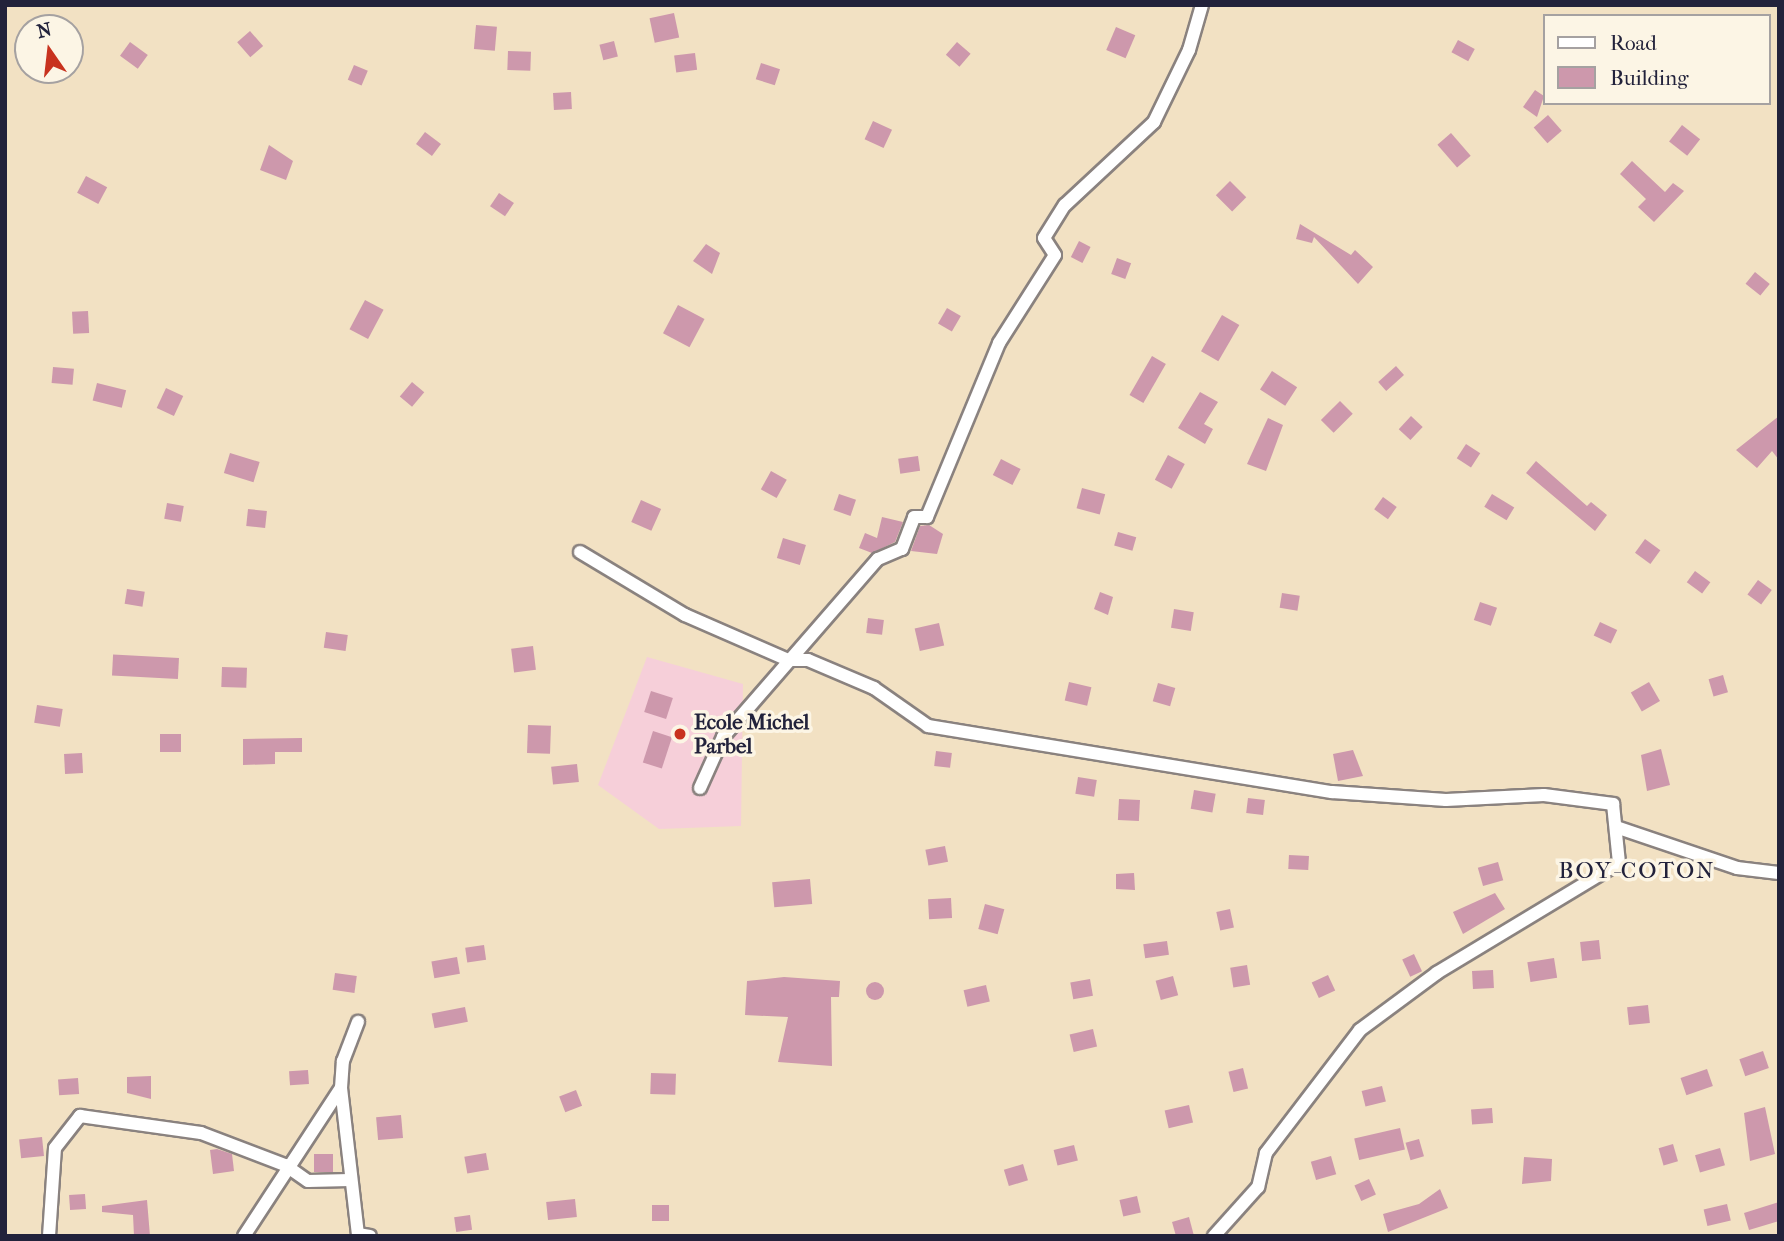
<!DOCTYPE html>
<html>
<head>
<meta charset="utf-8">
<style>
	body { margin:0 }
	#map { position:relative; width:1784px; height:1241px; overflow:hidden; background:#f2e1c3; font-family:"IM FELL French Canon",serif }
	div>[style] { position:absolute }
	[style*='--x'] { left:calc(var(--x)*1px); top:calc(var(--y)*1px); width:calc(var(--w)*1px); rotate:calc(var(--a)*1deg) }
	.built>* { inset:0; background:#f6cfd9 }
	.building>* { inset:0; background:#cd98ac; transform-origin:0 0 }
	.round { border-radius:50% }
	.roads { filter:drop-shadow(2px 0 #8a827f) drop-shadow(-2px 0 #8a827f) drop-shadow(0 2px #8a827f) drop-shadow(0 -2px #8a827f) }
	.minor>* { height:12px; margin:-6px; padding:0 6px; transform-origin:6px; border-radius:6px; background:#fff }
	.dots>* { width:19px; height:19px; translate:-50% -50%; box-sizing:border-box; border:4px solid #fcf5e5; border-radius:50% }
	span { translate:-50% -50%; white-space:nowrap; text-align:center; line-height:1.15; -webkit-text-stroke:7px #fcf5e5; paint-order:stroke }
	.poi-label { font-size:21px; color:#22223b; font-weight:700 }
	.left { translate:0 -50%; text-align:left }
	.neighbourhood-label { font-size:23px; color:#22223b; letter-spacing:2px }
	.frame { position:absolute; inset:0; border:7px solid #22223b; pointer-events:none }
	.legend { position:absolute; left:1543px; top:14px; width:228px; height:91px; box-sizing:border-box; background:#fcf5e5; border:2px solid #a5a1a1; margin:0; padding:9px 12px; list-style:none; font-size:21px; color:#22223b }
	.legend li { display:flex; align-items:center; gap:14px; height:35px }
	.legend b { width:35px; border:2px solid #a5a1a1 }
	.north { position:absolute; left:14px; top:14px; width:70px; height:70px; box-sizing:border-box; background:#fcf5e5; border:2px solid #a5a1a1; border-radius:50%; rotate:346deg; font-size:19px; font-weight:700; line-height:28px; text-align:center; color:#22223b }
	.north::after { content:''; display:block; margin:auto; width:24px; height:32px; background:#c8321e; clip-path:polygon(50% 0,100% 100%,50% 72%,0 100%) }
</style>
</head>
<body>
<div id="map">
	<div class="built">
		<i style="clip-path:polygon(647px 657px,743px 684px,741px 826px,659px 829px,598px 785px)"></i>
	</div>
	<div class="building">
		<i style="left:674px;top:13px;width:25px;height:25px;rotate:78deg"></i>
		<i style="left:476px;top:25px;width:21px;height:24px;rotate:5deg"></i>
		<i style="left:1116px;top:27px;width:21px;height:25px;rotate:23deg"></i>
		<i style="left:250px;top:31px;width:20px;height:17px;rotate:49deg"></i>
		<i style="left:1458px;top:40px;width:19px;height:14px;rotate:28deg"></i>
		<i style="left:614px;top:41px;width:16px;height:15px;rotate:76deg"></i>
		<i style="left:130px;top:42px;width:22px;height:17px;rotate:36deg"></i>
		<i style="left:957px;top:42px;width:18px;height:17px;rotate:41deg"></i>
		<i style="left:508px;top:51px;width:23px;height:19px;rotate:2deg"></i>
		<i style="left:695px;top:53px;width:17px;height:21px;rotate:83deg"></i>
		<i style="left:761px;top:63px;width:20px;height:17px;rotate:18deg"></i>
		<i style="left:354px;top:65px;width:15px;height:16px;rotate:23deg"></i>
		<i style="clip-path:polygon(1535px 90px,1544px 96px,1537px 117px,1523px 107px)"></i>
		<i style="left:571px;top:92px;width:17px;height:18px;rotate:87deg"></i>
		<i style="left:1548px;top:115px;width:21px;height:19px;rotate:49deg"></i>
		<i style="left:873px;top:121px;width:21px;height:20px;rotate:25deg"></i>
		<i style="left:1682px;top:125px;width:23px;height:21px;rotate:38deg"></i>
		<i style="left:425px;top:132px;width:20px;height:15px;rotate:37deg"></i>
		<i style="left:1451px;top:133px;width:30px;height:18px;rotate:49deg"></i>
		<i style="clip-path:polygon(269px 145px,293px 161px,286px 180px,260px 170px)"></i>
		<i style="clip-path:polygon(1632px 161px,1665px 192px,1673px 183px,1684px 191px,1654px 222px,1638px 207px,1646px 199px,1620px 174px)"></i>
		<i style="left:86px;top:176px;width:24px;height:19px;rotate:28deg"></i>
		<i style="left:1230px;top:181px;width:23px;height:20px;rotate:45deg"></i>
		<i style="left:499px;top:193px;width:18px;height:16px;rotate:34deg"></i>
		<i style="clip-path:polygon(1300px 224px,1351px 255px,1355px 250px,1373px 267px,1358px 284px,1314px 237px,1312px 243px,1296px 239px)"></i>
		<i style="left:1079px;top:241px;width:13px;height:18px;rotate:27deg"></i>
		<i style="clip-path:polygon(706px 244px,720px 253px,712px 274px,693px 261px)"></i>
		<i style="left:1117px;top:258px;width:15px;height:17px;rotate:20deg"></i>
		<i style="left:1755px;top:272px;width:19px;height:15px;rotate:39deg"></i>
		<i style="left:365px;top:300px;width:21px;height:33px;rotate:28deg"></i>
		<i style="left:678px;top:305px;width:30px;height:32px;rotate:28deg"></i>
		<i style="left:947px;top:308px;width:16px;height:18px;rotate:30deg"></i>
		<i style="left:88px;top:311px;width:22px;height:16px;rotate:87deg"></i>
		<i style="left:1222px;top:315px;width:20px;height:42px;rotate:30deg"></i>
		<i style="left:1152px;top:356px;width:16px;height:45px;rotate:30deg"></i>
		<i style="left:1396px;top:366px;width:12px;height:24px;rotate:48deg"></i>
		<i style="left:53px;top:367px;width:21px;height:16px;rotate:5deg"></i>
		<i style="left:1272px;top:371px;width:30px;height:22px;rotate:33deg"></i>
		<i style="left:412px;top:382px;width:16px;height:19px;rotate:40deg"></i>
		<i style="left:97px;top:383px;width:30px;height:18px;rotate:14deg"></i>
		<i style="left:166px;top:388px;width:19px;height:22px;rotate:25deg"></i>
		<i style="clip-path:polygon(1200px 392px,1218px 402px,1204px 424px,1213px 429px,1205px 444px,1178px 428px)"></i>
		<i style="left:1340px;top:401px;width:18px;height:27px;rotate:45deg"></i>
		<i style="left:1411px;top:416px;width:16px;height:18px;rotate:43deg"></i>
		<i style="clip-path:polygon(1779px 416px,1779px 460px,1772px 451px,1757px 468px,1736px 450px)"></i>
		<i style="clip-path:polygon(1268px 418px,1283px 425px,1266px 471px,1247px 464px)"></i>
		<i style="left:1466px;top:444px;width:17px;height:17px;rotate:33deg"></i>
		<i style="left:230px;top:453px;width:31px;height:21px;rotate:17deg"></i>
		<i style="left:1168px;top:455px;width:19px;height:28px;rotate:28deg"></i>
		<i style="left:918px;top:456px;width:15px;height:20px;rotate:82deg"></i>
		<i style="left:1001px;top:459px;width:22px;height:18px;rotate:27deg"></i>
		<i style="clip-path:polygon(1536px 461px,1587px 506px,1591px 502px,1607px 515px,1595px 531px,1526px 473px)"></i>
		<i style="left:771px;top:471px;width:18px;height:21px;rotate:29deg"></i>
		<i style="left:1082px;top:488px;width:24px;height:21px;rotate:15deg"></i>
		<i style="left:839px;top:494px;width:18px;height:17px;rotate:19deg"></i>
		<i style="left:1492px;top:494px;width:26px;height:15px;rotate:31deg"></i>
		<i style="left:1383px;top:497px;width:17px;height:15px;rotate:36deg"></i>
		<i style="left:641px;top:500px;width:22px;height:24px;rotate:24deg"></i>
		<i style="left:167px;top:503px;width:17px;height:16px;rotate:10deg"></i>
		<i style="left:248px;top:509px;width:19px;height:17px;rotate:6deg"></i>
		<i style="clip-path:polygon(882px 517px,903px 522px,895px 542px,872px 553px,859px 548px,865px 533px,877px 538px)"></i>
		<i style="clip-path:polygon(929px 525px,943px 534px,937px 554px,911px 551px,920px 526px)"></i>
		<i style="left:1118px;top:532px;width:19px;height:14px;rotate:16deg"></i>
		<i style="left:783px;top:538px;width:24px;height:21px;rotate:17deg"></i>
		<i style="left:1645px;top:539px;width:19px;height:17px;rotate:36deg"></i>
		<i style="left:1695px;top:571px;width:19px;height:14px;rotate:36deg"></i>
		<i style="left:1758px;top:580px;width:17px;height:18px;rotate:36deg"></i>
		<i style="left:127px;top:589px;width:18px;height:15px;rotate:9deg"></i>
		<i style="clip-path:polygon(1100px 592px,1113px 597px,1108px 615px,1094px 609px)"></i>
		<i style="left:1282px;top:593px;width:18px;height:15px;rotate:9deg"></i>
		<i style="left:1480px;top:602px;width:18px;height:19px;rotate:19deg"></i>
		<i style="left:1174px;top:609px;width:20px;height:19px;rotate:9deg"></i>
		<i style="left:868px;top:618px;width:16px;height:15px;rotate:7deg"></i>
		<i style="left:1600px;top:622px;width:19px;height:15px;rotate:25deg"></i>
		<i style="left:939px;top:623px;width:23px;height:25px;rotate:77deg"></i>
		<i style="left:326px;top:632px;width:22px;height:16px;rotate:8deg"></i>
		<i style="left:533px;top:646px;width:24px;height:22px;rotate:83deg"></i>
		<i style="left:179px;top:658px;width:21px;height:66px;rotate:93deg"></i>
		<i style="left:222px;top:667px;width:25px;height:20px;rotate:2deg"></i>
		<i style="left:1723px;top:675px;width:18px;height:15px;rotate:74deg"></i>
		<i style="left:1069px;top:682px;width:23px;height:19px;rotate:13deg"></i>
		<i style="left:1649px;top:682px;width:22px;height:21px;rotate:60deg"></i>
		<i style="left:1158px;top:683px;width:18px;height:19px;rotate:16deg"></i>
		<i style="left:651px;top:691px;width:23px;height:22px;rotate:18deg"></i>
		<i style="left:37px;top:705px;width:26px;height:18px;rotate:9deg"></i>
		<i style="left:528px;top:725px;width:23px;height:28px;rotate:2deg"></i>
		<i style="left:653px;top:731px;width:20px;height:33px;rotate:18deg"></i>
		<i style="left:181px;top:734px;width:18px;height:21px;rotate:90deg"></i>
		<i style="clip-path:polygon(302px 738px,302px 752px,275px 752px,275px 764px,243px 765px,243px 739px)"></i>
		<i style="clip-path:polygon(1661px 749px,1670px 785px,1647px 791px,1641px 755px)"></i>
		<i style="clip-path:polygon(1353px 750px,1363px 776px,1338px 781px,1333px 754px)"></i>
		<i style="left:936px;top:751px;width:16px;height:15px;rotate:7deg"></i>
		<i style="left:82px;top:753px;width:20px;height:18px;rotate:87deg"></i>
		<i style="left:577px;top:764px;width:18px;height:26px;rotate:84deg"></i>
		<i style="left:1078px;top:777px;width:19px;height:17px;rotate:9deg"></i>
		<i style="left:1194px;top:790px;width:22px;height:19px;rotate:10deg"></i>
		<i style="left:1248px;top:798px;width:17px;height:15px;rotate:7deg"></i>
		<i style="left:1119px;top:799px;width:21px;height:21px;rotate:3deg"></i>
		<i style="left:945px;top:846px;width:16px;height:20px;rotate:79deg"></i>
		<i style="left:1289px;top:855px;width:20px;height:14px;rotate:3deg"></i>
		<i style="left:1498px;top:862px;width:19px;height:21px;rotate:74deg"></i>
		<i style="clip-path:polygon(1134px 873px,1135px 890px,1116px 889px,1116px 874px)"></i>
		<i style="left:810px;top:879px;width:25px;height:38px;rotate:85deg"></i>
		<i style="clip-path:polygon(1495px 893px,1505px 909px,1463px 934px,1453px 912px)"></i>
		<i style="left:951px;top:898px;width:20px;height:23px;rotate:87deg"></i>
		<i style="left:985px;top:904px;width:20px;height:26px;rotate:15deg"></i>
		<i style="left:1230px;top:909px;width:19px;height:14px;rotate:78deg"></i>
		<i style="left:1599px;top:940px;width:19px;height:19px;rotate:84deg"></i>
		<i style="left:1167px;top:941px;width:14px;height:24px;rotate:82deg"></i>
		<i style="left:484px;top:945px;width:15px;height:19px;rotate:82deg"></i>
		<i style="left:1414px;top:954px;width:19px;height:13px;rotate:65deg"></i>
		<i style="left:457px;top:957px;width:17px;height:26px;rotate:80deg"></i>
		<i style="left:1554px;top:958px;width:20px;height:27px;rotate:81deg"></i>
		<i style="left:1247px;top:965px;width:20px;height:17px;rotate:81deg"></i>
		<i style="left:1493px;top:970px;width:18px;height:21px;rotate:87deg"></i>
		<i style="left:335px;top:973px;width:22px;height:17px;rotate:8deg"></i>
		<i style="left:1328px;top:975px;width:17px;height:18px;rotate:65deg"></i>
		<i style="left:1173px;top:976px;width:20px;height:18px;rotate:75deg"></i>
		<i style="clip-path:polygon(784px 977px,840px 981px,839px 997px,831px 997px,832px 1066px,778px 1062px,788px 1017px,745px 1015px,747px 981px)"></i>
		<i style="left:1090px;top:979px;width:17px;height:20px;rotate:80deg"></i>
		<i class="round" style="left:866px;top:982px;width:18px;height:18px"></i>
		<i style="left:986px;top:985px;width:17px;height:23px;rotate:77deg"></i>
		<i style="left:1648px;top:1005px;width:18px;height:21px;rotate:84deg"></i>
		<i style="left:465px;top:1007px;width:15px;height:34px;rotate:79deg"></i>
		<i style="left:1093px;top:1029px;width:18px;height:24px;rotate:77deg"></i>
		<i style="left:1763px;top:1051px;width:18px;height:25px;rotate:71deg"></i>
		<i style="left:1243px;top:1068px;width:21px;height:15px;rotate:76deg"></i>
		<i style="left:1707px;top:1069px;width:18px;height:28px;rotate:71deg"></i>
		<i style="left:308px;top:1070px;width:14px;height:19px;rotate:86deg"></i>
		<i style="left:651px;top:1073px;width:25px;height:21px;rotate:2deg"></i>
		<i style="clip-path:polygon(151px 1076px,151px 1099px,127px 1093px,127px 1077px)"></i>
		<i style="left:78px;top:1078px;width:16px;height:20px;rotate:86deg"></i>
		<i style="left:1382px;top:1086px;width:16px;height:21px;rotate:76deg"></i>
		<i style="left:576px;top:1090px;width:17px;height:18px;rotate:69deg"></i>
		<i style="left:1189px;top:1105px;width:18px;height:25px;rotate:77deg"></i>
		<i style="clip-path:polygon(1765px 1107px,1775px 1154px,1750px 1161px,1744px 1113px)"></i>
		<i style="left:1492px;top:1108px;width:15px;height:21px;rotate:86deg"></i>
		<i style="left:401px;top:1115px;width:23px;height:25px;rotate:85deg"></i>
		<i style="left:1400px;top:1128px;width:22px;height:47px;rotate:77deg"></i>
		<i style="left:42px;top:1137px;width:19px;height:23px;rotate:84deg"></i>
		<i style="left:1419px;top:1139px;width:18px;height:14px;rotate:74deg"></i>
		<i style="left:1673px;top:1144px;width:18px;height:15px;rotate:74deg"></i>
		<i style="left:1074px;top:1145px;width:16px;height:21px;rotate:76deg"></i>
		<i style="left:1720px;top:1148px;width:18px;height:26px;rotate:74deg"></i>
		<i style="clip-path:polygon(217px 1149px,232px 1154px,234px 1171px,213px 1174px,210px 1150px)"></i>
		<i style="left:486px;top:1153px;width:17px;height:22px;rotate:80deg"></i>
		<i style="left:314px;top:1154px;width:19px;height:18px"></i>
		<i style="left:1331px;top:1156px;width:19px;height:21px;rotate:74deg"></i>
		<i style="clip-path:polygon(1524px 1157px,1552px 1159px,1551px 1181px,1522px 1184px)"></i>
		<i style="left:1023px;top:1164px;width:17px;height:20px;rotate:73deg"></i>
		<i style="left:1369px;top:1179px;width:17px;height:16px;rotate:66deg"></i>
		<i style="clip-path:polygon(1440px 1189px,1448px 1208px,1388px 1232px,1383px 1214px,1419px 1204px)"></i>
		<i style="left:85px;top:1194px;width:15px;height:16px;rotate:86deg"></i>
		<i style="left:1137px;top:1196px;width:17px;height:18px;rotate:77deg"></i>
		<i style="left:575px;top:1199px;width:18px;height:29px;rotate:84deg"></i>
		<i style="clip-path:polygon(147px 1200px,150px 1236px,134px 1236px,133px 1215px,102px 1212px,102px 1206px)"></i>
		<i style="clip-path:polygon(1779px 1202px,1779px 1221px,1749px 1230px,1744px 1213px)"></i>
		<i style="left:1727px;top:1204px;width:17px;height:24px;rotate:77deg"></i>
		<i style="left:652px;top:1205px;width:17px;height:16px"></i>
		<i style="left:470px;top:1215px;width:15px;height:16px;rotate:82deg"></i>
		<i style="clip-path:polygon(1189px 1217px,1194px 1236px,1176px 1236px,1172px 1222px)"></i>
	</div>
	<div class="roads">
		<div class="minor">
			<i style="--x:580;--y:552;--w:122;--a:31"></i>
			<i style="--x:685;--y:615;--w:112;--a:23.6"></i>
			<i style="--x:788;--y:660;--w:20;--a:0"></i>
			<i style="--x:808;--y:660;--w:72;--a:23"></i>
			<i style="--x:874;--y:688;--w:66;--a:35.1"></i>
			<i style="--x:928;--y:726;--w:409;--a:9.3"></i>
			<i style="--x:1332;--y:792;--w:114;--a:4"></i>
			<i style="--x:1446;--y:800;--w:98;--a:-2.9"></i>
			<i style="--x:1544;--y:795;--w:70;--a:7.4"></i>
			<i style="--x:1613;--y:804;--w:59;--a:84.2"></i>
			<i style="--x:1619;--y:863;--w:213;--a:148.9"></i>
			<i style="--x:1437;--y:973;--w:96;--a:143.5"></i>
			<i style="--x:1360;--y:1030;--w:155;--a:127.4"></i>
			<i style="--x:1266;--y:1153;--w:35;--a:103"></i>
			<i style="--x:1258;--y:1187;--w:66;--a:131.9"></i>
			<i style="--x:700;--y:788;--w:56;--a:-65.7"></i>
			<i style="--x:723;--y:737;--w:236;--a:-49"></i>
			<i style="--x:878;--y:559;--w:26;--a:-23"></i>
			<i style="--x:902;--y:549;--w:34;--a:-69"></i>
			<i style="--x:914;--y:517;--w:13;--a:0"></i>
			<i style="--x:927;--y:517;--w:188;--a:-67.5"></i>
			<i style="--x:999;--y:343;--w:104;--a:-57.5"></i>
			<i style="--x:1055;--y:255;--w:20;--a:-123"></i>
			<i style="--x:1044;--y:238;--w:39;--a:-58"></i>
			<i style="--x:1065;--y:205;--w:122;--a:-43"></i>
			<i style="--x:1154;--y:122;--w:80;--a:-64.1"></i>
			<i style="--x:1189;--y:50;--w:47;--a:-73.9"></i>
			<i style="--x:1616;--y:827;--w:128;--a:18.7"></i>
			<i style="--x:1737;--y:868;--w:42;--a:6.8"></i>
			<i style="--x:341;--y:1088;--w:147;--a:83.4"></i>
			<i style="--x:358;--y:1234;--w:12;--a:9"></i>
			<i style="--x:49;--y:1236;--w:88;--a:-86.1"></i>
			<i style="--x:55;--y:1148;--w:41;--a:-52"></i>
			<i style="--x:80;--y:1116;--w:122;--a:8"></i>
			<i style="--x:201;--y:1133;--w:90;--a:20.9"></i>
			<i style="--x:285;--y:1165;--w:28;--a:35"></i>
			<i style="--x:308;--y:1181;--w:42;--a:-1.4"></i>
			<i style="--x:244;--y:1236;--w:177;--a:-56.8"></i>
			<i style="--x:341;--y:1088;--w:27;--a:-86"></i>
			<i style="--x:343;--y:1061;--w:42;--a:-69"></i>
		</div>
	</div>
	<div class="dots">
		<i style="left:680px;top:734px;background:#c8321e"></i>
	</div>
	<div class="poi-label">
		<span class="left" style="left:694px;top:734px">Ecole Michel<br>Parbel</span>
	</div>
	<div class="neighbourhood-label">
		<span style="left:1637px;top:871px">BOY-COTON</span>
	</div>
	<div class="frame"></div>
	<ul class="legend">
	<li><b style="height:9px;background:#fff"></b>Road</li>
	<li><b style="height:19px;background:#cd98ac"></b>Building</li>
	</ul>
	<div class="north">N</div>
</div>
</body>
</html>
